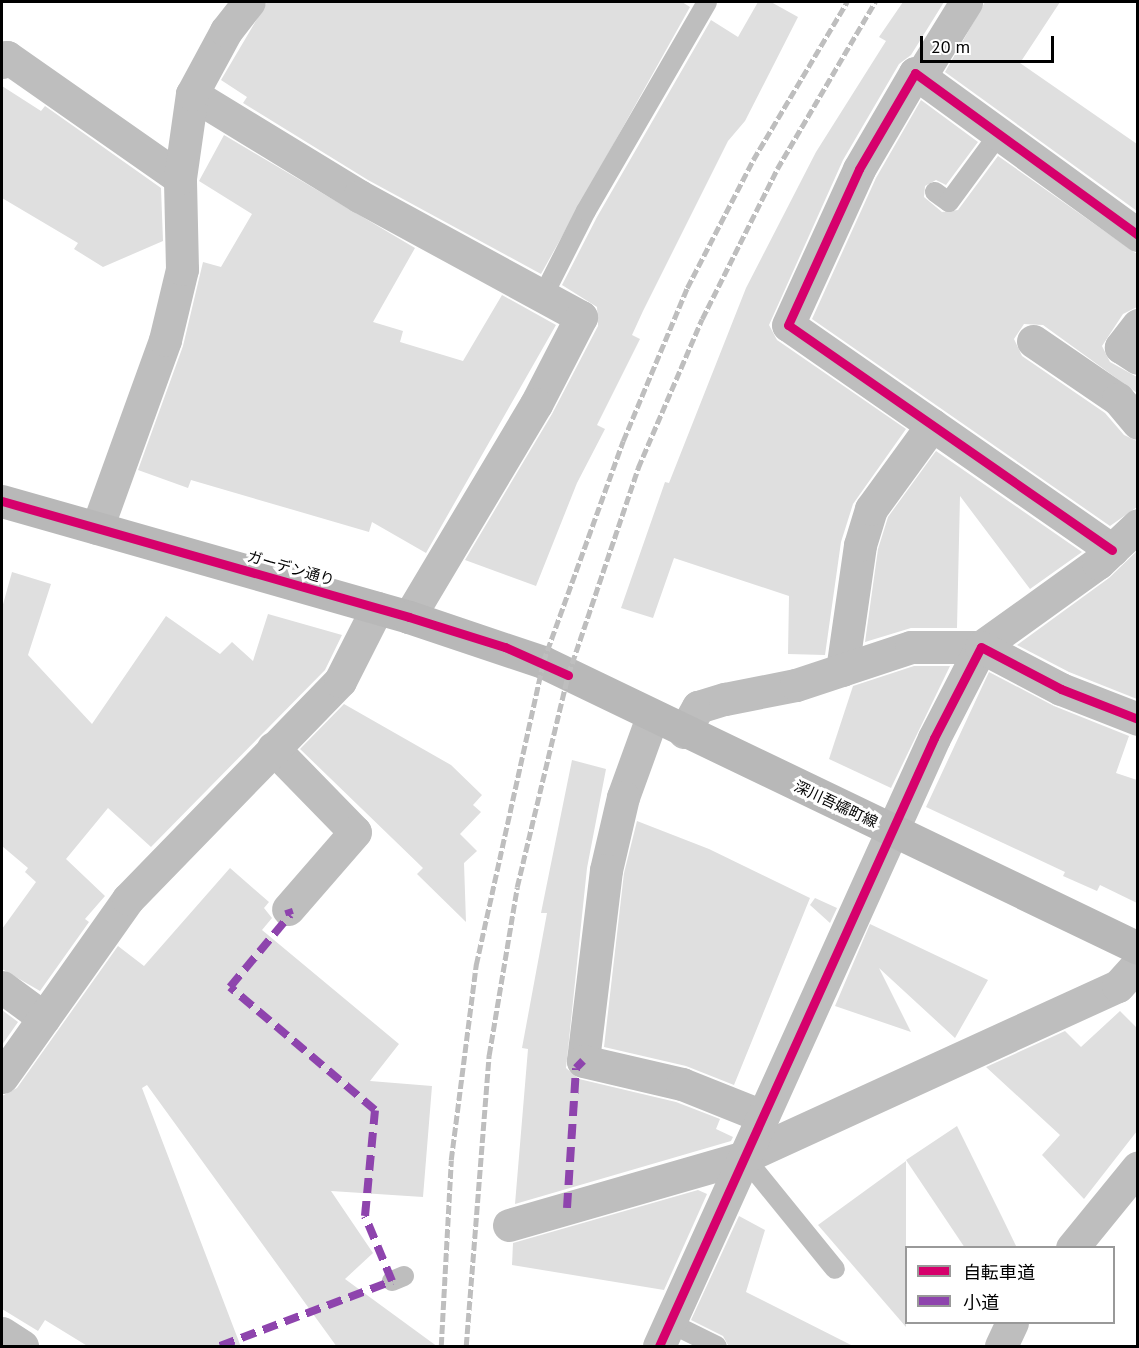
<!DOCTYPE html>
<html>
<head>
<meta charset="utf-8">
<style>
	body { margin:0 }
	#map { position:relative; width:1139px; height:1348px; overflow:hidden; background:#fff; font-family:"PT Sans","Noto Sans JP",sans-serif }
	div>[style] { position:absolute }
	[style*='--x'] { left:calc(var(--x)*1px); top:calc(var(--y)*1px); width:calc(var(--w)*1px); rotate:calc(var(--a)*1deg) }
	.building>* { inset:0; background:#dfdfdf }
	.service>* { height:20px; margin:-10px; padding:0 10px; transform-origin:10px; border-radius:10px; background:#bebebe }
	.minor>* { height:33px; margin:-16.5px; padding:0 16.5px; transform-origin:16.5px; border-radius:16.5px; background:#bebebe }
	.secondary>* { height:33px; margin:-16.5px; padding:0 16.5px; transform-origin:16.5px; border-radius:16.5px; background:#b8b8b8 }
	.rail>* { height:4.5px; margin-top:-2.25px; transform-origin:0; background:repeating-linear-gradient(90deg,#bebebe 0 9px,transparent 0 12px) }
	.quiet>* { height:8px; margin-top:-4px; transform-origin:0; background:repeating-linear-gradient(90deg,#8e44ad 0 15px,transparent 0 23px) }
	.cycleway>* { height:9px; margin:-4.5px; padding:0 4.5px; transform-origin:4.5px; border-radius:4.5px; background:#d6006c }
	span { translate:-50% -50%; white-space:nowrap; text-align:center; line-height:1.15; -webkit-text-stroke:6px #fff; paint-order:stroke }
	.street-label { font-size:15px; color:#000 }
	.frame { position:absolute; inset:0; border:3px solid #000; pointer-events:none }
	.legend { position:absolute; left:905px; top:1246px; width:210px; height:78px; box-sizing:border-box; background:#fff; border:2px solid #999; margin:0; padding:8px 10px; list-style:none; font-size:18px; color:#000 }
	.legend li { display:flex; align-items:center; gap:12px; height:30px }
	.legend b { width:30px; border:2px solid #999 }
	.scale { position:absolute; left:920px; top:36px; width:134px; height:27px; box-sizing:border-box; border:3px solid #000; border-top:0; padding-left:8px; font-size:18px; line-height:21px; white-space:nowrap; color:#000; -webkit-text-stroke:4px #fff; paint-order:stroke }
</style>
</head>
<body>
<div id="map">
	<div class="building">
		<i style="clip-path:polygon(267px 2px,682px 2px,690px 7px,541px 274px,368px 180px,243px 103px,247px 97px,221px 80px)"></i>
		<i style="clip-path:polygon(758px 2px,771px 2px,798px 17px,745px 121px,728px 141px,643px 311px,632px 335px,640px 339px,597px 425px,605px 429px,577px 483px,536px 586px,465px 560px,552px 414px,598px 326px,597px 307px,562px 285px,597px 217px,711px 20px,738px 37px)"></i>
		<i style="clip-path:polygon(903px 2px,944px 2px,911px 55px,899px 64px,843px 160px,769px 325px,777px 340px,906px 429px,853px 504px,841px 542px,825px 655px,788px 654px,789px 596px,674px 558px,653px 618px,621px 608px,665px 482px,669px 483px,746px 288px,816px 152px,886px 41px,879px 37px)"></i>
		<i style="clip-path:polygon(985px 2px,1060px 2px,1020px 63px,1137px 144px,1137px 211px,945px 72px)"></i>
		<i style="clip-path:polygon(2px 86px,41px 111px,45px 106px,161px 188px,163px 241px,103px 267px,74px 249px,78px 243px,2px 198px)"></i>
		<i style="clip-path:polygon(921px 100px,978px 142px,946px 185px,936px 180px,925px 186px,924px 197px,942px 212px,958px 210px,998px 156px,1137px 254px,1137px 307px,1123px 314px,1102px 346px,1110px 362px,1137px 377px,1137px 393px,1043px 325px,1024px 324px,1014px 339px,1022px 356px,1105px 413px,1124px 435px,1137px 441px,1137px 507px,1110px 526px,812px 319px,876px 178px)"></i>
		<i style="clip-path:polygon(224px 135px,415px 248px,373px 322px,403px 331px,400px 342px,463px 361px,502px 295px,556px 325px,426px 553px,372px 522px,369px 532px,191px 480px,188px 488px,138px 470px,183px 346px,203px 262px,221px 267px,252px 214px,199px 181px)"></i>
		<i style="clip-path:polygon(936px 451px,1082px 552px,1030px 589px,960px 496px,957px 628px,911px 628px,865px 642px,878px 549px,888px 517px)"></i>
		<i style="clip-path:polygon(1137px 551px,1137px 699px,1069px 672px,1017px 645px,1109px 578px)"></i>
		<i style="clip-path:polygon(12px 572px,51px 584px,28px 655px,92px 724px,166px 616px,220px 654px,232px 642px,253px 661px,268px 614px,342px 635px,325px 670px,151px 847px,108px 808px,66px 859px,105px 896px,85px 919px,89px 922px,40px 991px,2px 969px,2px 929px,36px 882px,25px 872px,28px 868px,2px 846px,2px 608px)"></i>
		<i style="clip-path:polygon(914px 666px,950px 666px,891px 788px,829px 759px,853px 686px)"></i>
		<i style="clip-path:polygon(989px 672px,1054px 706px,1129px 736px,1116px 773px,1137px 780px,1137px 903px,1100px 885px,1097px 891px,1063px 876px,1065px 872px,926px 807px)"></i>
		<i style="clip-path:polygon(344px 704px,451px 765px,482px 795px,473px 805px,481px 812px,460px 834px,477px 851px,464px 863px,466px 922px,417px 874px,423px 868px,300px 749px)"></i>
		<i style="clip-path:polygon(572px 760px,606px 769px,587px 868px,566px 1068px,579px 1079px,676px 1102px,720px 1119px,716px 1129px,733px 1137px,731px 1141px,515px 1204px,528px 1049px,522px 1048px,547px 913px,541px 913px)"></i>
		<i style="clip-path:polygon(637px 821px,709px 849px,810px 898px,734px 1085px,686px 1066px,604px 1047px,624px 873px)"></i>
		<i style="clip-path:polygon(230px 868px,269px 902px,264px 908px,272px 918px,262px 930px,399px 1044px,370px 1081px,432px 1086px,423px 1197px,331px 1191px,373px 1253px,345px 1279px,438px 1347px,337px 1347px,147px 1085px,142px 1088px,241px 1347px,89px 1347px,45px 1320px,38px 1331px,2px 1309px,2px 1096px,17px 1088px,118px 946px,144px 966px)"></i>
		<i style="clip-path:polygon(815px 898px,837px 908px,830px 923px,810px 905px)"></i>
		<i style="clip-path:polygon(870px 924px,988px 980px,955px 1038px,879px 968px,911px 1032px,835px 1006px)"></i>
		<i style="clip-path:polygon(2px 1010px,18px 1022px,2px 1045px)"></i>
		<i style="clip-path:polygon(1120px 1011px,1137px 1028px,1137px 1131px,1084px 1199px,1042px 1155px,1060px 1135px,986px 1067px,1065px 1031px,1081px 1047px)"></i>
		<i style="clip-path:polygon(957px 1126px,1002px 1217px,1017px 1248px,965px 1248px,906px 1160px)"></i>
		<i style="clip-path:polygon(906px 1161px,906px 1327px,818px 1225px)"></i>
		<i style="clip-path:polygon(698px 1190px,707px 1194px,664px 1290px,512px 1265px,513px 1243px)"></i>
		<i style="clip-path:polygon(739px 1216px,765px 1230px,746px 1292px,855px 1347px,729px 1347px,723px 1336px,691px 1320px)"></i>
	</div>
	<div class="service">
		<i style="--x:935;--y:192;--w:17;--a:36"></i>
		<i style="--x:949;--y:202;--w:84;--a:-53.7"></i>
		<i style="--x:544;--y:294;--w:93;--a:-63.2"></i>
		<i style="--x:586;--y:211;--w:241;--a:-59.9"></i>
		<i style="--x:744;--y:1157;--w:144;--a:50.9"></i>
		<i style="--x:392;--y:1281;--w:13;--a:-23"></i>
		<i style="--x:670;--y:1323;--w:52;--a:26.1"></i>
	</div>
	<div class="minor">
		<i style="--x:2;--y:62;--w:7;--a:-45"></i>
		<i style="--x:7;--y:57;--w:211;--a:35"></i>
		<i style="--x:921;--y:75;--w:86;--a:-58.3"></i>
		<i style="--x:192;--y:94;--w:196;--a:31.4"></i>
		<i style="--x:359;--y:196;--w:253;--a:28.6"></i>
		<i style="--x:581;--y:317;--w:98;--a:117.3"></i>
		<i style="--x:536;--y:404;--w:248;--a:120.8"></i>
		<i style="--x:1138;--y:325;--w:28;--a:128"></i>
		<i style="--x:1121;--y:347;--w:20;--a:33"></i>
		<i style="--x:1033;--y:341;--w:103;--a:34.3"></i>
		<i style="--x:1118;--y:399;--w:31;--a:50"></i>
		<i style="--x:97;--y:528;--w:200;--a:-70.1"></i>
		<i style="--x:165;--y:340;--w:73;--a:-76.5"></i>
		<i style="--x:182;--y:269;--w:91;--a:-91.3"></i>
		<i style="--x:180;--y:178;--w:85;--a:-81.9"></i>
		<i style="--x:192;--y:94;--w:72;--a:-61.6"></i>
		<i style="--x:226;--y:31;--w:37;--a:-52"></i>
		<i style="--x:1112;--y:550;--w:394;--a:-145.2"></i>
		<i style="--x:788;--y:325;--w:171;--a:-65.5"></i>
		<i style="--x:859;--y:169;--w:111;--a:-59.7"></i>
		<i style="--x:915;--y:73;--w:276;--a:36"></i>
		<i style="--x:842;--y:670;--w:126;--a:-81.8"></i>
		<i style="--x:860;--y:545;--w:38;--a:-73"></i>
		<i style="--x:871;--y:509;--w:104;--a:-54"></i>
		<i style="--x:652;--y:717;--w:85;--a:109.9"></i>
		<i style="--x:623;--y:797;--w:75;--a:103.1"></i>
		<i style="--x:606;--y:870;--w:192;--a:96.9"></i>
		<i style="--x:583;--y:1061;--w:102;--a:13.1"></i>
		<i style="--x:682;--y:1084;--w:86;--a:21.8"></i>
		<i style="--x:684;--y:732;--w:29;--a:-61"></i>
		<i style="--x:698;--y:707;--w:28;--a:-17"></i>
		<i style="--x:725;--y:699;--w:72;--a:-11.2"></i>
		<i style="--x:796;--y:685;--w:121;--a:-18.3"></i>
		<i style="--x:911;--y:647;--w:70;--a:0"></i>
		<i style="--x:981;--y:647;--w:144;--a:-35.7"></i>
		<i style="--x:1098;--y:563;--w:55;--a:-43.5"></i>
		<i style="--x:273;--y:748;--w:117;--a:45.7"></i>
		<i style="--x:355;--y:832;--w:102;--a:131"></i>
		<i style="--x:2;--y:987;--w:52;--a:36.4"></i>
		<i style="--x:2;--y:1077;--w:218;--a:-54.7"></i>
		<i style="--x:128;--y:899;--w:304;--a:-45.8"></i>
		<i style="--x:340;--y:681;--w:82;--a:-63.1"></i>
		<i style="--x:509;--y:1225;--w:245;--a:-16.1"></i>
		<i style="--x:744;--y:1157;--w:411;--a:-24.6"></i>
		<i style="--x:1118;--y:986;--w:30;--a:-48"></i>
		<i style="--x:1072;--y:1248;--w:104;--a:-50.8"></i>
		<i style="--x:2;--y:1333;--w:24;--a:33"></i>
		<i style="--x:659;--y:1346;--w:667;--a:-65.66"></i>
		<i style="--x:934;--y:738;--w:102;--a:-62.7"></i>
		<i style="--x:981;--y:647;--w:90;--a:27.7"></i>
		<i style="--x:1061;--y:689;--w:83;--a:21.3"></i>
		<i style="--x:1001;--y:1346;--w:26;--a:-65"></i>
	</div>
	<div class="secondary">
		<i style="--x:2;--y:501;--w:423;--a:15.9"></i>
		<i style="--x:409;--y:617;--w:141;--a:18.6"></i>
		<i style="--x:543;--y:662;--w:660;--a:25.67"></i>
	</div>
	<div class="rail">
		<i style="--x:441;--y:1346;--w:186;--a:-86.9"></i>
		<i style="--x:451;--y:1160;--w:197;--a:-82.7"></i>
		<i style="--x:476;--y:965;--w:310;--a:-77.5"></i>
		<i style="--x:543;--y:662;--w:235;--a:-70.1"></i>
		<i style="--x:623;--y:441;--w:166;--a:-67.3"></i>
		<i style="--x:687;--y:288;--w:144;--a:-62.7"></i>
		<i style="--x:753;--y:160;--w:184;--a:-59.3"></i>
		<i style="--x:466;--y:1346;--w:292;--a:-85.5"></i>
		<i style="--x:489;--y:1055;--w:170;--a:-80.5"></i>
		<i style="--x:517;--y:887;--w:218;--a:-76.5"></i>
		<i style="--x:568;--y:675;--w:219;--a:-71.3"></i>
		<i style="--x:638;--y:468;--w:162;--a:-66.8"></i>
		<i style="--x:702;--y:319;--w:168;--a:-63.4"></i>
		<i style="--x:777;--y:169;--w:194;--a:-59.6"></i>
	</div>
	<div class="quiet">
		<i style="--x:567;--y:1208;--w:140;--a:-86.3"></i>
		<i style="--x:576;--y:1068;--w:10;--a:-45"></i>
		<i style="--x:220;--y:1346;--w:184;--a:-20.7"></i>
		<i style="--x:392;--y:1281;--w:70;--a:-112.6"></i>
		<i style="--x:365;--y:1216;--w:106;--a:-84.6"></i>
		<i style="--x:375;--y:1110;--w:190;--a:-139.7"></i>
		<i style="--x:230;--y:987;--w:94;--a:-50.2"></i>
		<i style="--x:290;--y:915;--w:6;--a:-108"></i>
	</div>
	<div class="cycleway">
		<i style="--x:2;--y:501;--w:423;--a:15.9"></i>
		<i style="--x:409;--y:617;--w:101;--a:17.4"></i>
		<i style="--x:505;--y:647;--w:69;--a:24"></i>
		<i style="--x:1112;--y:550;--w:394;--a:-145.2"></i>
		<i style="--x:788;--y:325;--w:171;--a:-65.5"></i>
		<i style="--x:859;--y:169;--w:111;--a:-59.7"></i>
		<i style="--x:915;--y:73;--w:276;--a:36"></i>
		<i style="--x:659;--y:1346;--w:667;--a:-65.66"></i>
		<i style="--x:934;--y:738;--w:102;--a:-62.7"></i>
		<i style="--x:981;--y:647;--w:90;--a:27.7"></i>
		<i style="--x:1061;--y:689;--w:83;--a:21.3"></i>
	</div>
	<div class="street-label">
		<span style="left:291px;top:568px;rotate:16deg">ガーデン通り</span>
		<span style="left:836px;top:804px;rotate:25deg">深川吾嬬町線</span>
	</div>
	<div class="frame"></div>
	<ul class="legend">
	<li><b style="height:8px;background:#d6006c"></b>自転車道</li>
	<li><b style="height:8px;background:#8e44ad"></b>小道</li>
	</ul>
	<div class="scale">20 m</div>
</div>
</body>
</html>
